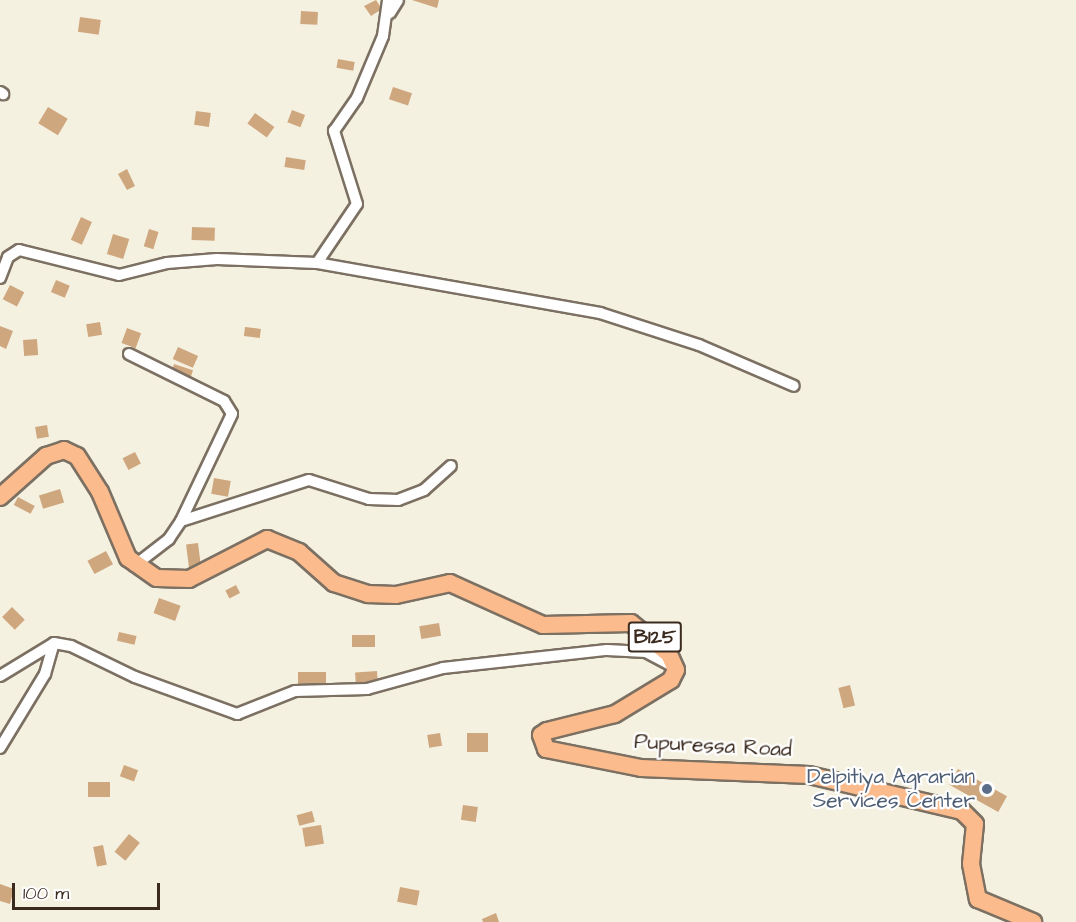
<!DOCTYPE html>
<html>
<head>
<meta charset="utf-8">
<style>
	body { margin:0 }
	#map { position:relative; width:1076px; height:922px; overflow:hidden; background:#f5f1e1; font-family:"Architects Daughter",sans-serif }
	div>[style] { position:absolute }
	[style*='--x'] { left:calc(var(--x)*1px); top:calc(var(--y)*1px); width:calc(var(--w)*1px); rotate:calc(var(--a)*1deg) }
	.building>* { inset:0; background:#cfa77e; transform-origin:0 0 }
	.roads { filter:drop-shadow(2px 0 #7c7062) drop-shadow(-2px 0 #7c7062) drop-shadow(0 2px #7c7062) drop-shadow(0 -2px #7c7062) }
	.minor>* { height:10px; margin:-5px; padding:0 5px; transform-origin:5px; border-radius:5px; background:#fff }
	.primary>* { height:16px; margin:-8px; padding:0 8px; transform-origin:8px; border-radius:8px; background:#fbbb8c }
	.dots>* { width:16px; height:16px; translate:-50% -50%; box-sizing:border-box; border:3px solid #fff; border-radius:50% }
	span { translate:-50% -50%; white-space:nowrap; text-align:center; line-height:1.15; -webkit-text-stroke:4.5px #fff; paint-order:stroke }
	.shield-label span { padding:2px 4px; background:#fff; border:2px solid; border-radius:4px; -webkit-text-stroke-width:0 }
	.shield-label { font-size:20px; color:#3b2a1e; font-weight:700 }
	.street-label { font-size:21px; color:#3b2a1e }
	.service-label { font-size:21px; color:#4e5e75 }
	.right { translate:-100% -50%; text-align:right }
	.scale { position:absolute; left:12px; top:883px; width:148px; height:27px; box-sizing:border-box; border:3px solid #3b2a1e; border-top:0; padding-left:8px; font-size:18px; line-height:21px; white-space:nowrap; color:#3b2a1e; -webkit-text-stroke:4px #fff; paint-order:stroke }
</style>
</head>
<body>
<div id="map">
	<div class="building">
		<i style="clip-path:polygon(376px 0,382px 9px,371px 16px,364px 6px)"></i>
		<i style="clip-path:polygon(412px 0,439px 0,437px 8px)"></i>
		<i style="left:301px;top:11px;width:17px;height:13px;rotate:3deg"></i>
		<i style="left:80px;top:17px;width:21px;height:15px;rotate:8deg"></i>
		<i style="left:338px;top:59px;width:17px;height:9px;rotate:10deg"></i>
		<i style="left:393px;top:87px;width:20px;height:13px;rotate:18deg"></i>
		<i style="left:48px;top:107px;width:23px;height:19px;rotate:31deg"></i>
		<i style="left:292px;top:110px;width:14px;height:13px;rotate:21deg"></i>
		<i style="left:196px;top:111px;width:15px;height:14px;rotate:8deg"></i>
		<i style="left:255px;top:113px;width:24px;height:13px;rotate:36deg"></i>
		<i style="left:286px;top:157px;width:20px;height:10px;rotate:9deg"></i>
		<i style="clip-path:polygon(127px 169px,135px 186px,127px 190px,118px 174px)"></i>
		<i style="left:81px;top:217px;width:12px;height:25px;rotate:24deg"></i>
		<i style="left:192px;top:227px;width:23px;height:13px;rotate:2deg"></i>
		<i style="left:149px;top:229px;width:10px;height:18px;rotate:17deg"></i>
		<i style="left:113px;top:234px;width:17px;height:21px;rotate:17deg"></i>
		<i style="left:56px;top:280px;width:15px;height:13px;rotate:23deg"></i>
		<i style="left:10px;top:285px;width:16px;height:16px;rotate:27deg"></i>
		<i style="left:100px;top:322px;width:13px;height:14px;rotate:81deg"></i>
		<i style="clip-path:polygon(0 326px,13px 331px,6px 349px,0 346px)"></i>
		<i style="left:245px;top:327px;width:16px;height:9px;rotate:7deg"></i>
		<i style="left:127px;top:328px;width:15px;height:16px;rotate:20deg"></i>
		<i style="left:37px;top:339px;width:16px;height:14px;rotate:86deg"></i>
		<i style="left:178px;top:347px;width:22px;height:13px;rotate:24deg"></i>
		<i style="left:174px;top:364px;width:20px;height:9px;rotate:18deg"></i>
		<i style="left:47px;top:425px;width:12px;height:12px;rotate:81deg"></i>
		<i style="left:135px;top:452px;width:13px;height:14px;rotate:63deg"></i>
		<i style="left:214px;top:478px;width:17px;height:16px;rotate:10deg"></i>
		<i style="left:60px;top:489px;width:14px;height:22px;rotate:73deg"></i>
		<i style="left:18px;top:497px;width:19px;height:9px;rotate:28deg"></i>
		<i style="left:198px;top:543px;width:24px;height:12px;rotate:83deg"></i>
		<i style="left:106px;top:551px;width:15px;height:21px;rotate:62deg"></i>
		<i style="left:236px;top:585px;width:9px;height:12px;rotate:63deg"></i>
		<i style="left:159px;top:598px;width:23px;height:16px;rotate:20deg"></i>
		<i style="left:12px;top:607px;width:18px;height:14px;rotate:45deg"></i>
		<i style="left:439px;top:623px;width:13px;height:20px;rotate:81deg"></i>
		<i style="left:119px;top:632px;width:18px;height:9px;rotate:13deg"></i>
		<i style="left:352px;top:635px;width:23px;height:12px"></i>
		<i style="left:377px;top:671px;width:15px;height:22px;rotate:86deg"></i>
		<i style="left:326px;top:672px;width:15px;height:28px;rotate:90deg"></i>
		<i style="left:850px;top:685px;width:21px;height:12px;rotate:76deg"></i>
		<i style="left:440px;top:733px;width:13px;height:13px;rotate:81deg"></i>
		<i style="left:488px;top:733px;width:19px;height:21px;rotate:90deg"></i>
		<i style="left:124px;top:765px;width:15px;height:12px;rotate:20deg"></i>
		<i style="left:958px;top:769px;width:56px;height:18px;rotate:29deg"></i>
		<i style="left:88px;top:782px;width:22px;height:15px"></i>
		<i style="left:463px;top:805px;width:15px;height:15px;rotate:8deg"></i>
		<i style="left:312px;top:811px;width:11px;height:16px;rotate:75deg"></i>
		<i style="left:321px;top:825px;width:19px;height:19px;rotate:81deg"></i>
		<i style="left:129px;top:834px;width:14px;height:23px;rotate:39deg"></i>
		<i style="left:103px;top:845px;width:20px;height:10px;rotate:79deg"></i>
		<i style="clip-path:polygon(0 884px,14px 889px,10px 904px,0 901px)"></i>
		<i style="left:400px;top:887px;width:20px;height:15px;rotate:11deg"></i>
		<i style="clip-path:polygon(496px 913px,499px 922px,483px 922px,482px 919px)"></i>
	</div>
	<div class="roads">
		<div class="minor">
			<i style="--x:390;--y:13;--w:15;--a:-58"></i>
			<i style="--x:0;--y:92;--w:4;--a:34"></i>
			<i style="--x:317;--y:263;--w:287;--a:10"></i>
			<i style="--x:600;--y:313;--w:104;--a:17.9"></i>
			<i style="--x:699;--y:345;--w:103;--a:23.3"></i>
			<i style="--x:0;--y:278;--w:22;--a:-69"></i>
			<i style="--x:8;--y:257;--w:13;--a:-32"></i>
			<i style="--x:19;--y:250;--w:103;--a:14"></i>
			<i style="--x:119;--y:275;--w:49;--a:-14"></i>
			<i style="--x:167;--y:263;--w:50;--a:-4.6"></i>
			<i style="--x:217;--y:259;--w:100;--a:2.3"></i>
			<i style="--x:317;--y:263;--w:71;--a:-55.9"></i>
			<i style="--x:357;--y:204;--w:77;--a:-107.5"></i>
			<i style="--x:334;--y:131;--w:40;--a:-55.1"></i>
			<i style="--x:357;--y:98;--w:67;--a:-67.2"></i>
			<i style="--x:383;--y:36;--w:36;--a:-82"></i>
			<i style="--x:129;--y:354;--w:106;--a:26.3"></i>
			<i style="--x:224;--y:401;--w:15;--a:58"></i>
			<i style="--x:232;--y:414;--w:119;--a:115.5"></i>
			<i style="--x:181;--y:521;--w:22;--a:124"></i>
			<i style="--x:169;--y:539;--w:44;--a:142.4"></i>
			<i style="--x:181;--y:521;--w:134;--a:-17.8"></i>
			<i style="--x:309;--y:480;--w:63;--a:17.6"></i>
			<i style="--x:369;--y:499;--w:29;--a:2"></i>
			<i style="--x:398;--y:500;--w:28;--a:-21"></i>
			<i style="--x:424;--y:490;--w:36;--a:-42"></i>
			<i style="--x:0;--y:676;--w:63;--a:-31.4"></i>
			<i style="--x:54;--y:643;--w:17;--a:10"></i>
			<i style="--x:71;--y:646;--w:71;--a:25.8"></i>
			<i style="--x:135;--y:677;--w:109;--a:19.9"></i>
			<i style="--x:237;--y:714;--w:62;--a:-21.6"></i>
			<i style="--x:295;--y:691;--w:72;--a:-1.6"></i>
			<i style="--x:367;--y:689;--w:79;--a:-15.4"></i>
			<i style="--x:443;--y:668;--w:165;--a:-6.3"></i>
			<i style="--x:607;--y:650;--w:39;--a:3"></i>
			<i style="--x:646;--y:652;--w:30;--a:28"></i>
			<i style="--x:0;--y:748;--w:87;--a:-58.7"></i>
			<i style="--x:45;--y:674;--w:32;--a:-74"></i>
		</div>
		<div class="primary">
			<i style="--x:0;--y:497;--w:62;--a:-41.7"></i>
			<i style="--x:46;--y:456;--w:19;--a:-18"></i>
			<i style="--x:64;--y:450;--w:14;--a:25"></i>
			<i style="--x:77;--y:456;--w:43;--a:57.4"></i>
			<i style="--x:100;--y:492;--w:72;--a:67"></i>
			<i style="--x:128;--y:558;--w:35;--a:35"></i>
			<i style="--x:157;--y:578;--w:32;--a:2"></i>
			<i style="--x:189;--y:579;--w:88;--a:-27.1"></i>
			<i style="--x:267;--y:539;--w:35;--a:22"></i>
			<i style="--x:299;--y:552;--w:47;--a:41.5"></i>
			<i style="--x:334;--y:583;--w:36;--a:18"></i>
			<i style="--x:368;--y:594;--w:28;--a:2"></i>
			<i style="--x:396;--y:595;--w:55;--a:-12.5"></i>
			<i style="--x:450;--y:583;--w:102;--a:24.3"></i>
			<i style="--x:543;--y:625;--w:88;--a:-1.3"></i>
			<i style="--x:631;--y:623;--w:49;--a:39.2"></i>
			<i style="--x:669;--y:654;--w:17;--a:66"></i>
			<i style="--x:676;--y:670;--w:11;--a:117"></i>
			<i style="--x:671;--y:680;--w:66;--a:148.7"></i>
			<i style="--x:615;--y:714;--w:70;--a:166"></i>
			<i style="--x:547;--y:731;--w:7;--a:146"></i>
			<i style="--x:541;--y:735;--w:15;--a:70"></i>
			<i style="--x:546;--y:749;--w:97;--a:11.3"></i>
			<i style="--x:641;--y:768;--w:168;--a:2.4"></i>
			<i style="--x:809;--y:775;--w:157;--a:13.2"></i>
			<i style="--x:962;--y:811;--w:18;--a:45"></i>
			<i style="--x:975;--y:824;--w:40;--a:95.7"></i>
			<i style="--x:971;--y:864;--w:36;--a:79"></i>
			<i style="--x:978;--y:899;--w:60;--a:22.7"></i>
		</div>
	</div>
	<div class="dots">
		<i style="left:987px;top:789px;background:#5c6f8a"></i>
	</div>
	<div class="shield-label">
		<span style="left:655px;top:637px">B125</span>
	</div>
	<div class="street-label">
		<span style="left:713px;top:746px;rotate:3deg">Pupuressa Road</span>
	</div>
	<div class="service-label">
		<span class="right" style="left:975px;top:789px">Delpitiya Agrarian<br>Services Center</span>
	</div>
	<div class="scale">100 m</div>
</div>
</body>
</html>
